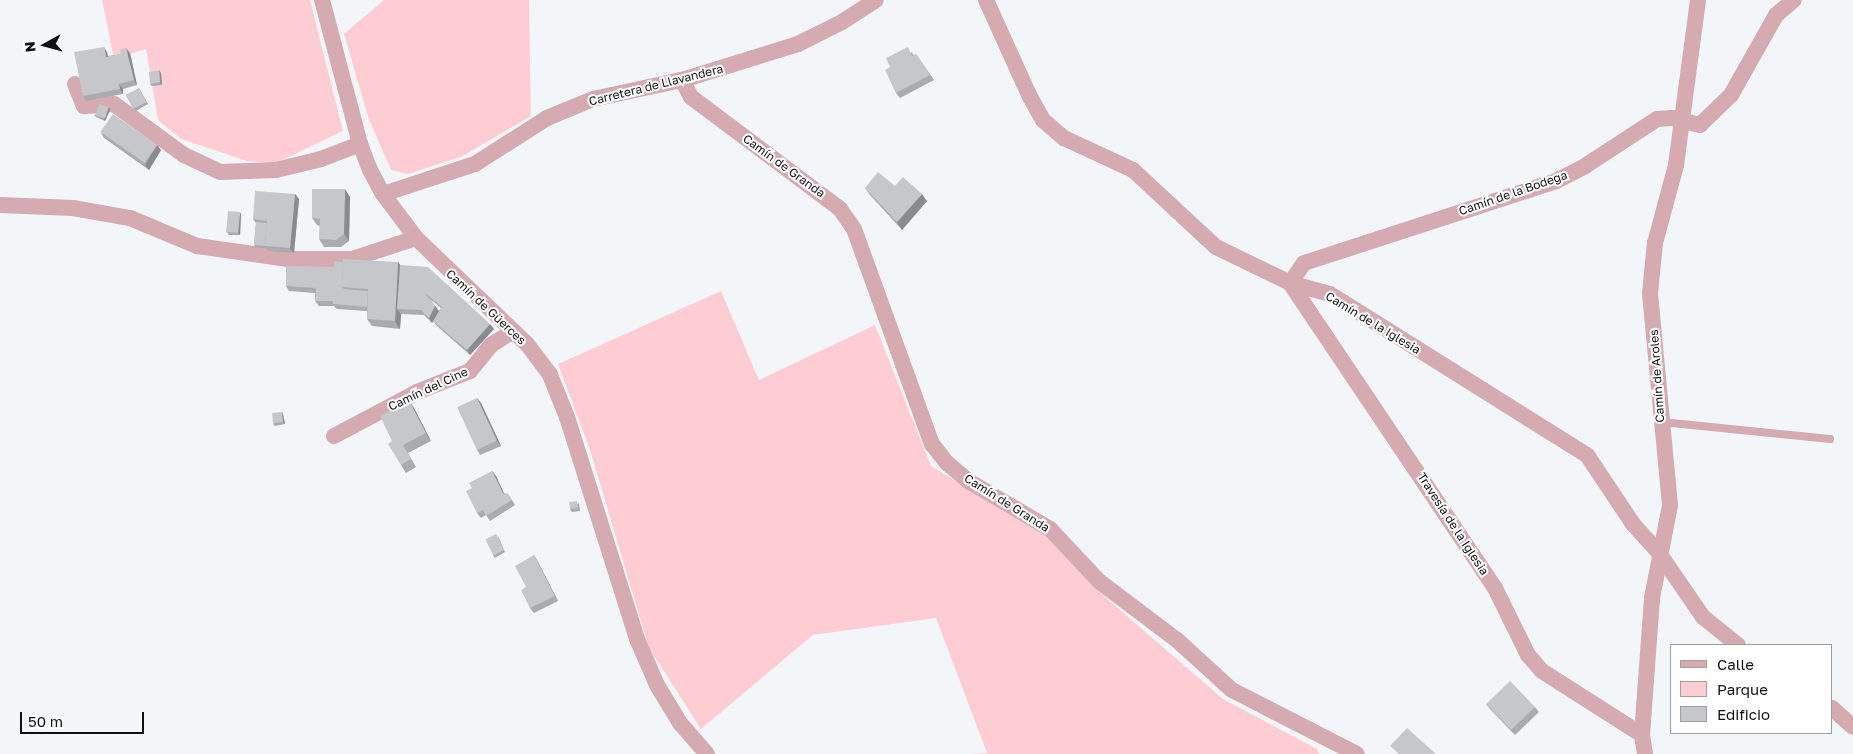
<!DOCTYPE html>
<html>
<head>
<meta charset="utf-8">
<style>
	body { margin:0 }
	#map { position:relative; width:1853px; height:754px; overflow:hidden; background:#f3f6f9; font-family:"Golos Text",sans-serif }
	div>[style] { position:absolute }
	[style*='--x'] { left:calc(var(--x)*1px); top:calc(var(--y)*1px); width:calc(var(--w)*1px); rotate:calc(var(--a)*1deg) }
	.green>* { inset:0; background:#fecdd4 }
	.lane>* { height:8px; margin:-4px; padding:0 4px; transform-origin:4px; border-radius:4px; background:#d5aab1 }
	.street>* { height:16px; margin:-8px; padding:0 8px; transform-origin:8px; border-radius:8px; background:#d5aab1 }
	.wall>* { inset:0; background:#a9abae }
	.shaded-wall>* { inset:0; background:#8a8b8d }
	.building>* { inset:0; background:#c5c7ca; transform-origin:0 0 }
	span { translate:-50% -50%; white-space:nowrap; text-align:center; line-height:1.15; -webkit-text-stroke:4px #fff; paint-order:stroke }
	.street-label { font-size:12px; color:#0f1010 }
	.legend { position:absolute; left:1670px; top:644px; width:162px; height:90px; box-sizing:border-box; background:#fff; border:1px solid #9f9f9f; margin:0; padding:6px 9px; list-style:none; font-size:15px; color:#0f1010 }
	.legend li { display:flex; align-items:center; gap:10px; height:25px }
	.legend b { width:25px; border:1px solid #9f9f9f }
	.north { position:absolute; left:20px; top:20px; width:50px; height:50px; -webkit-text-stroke:4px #fff; paint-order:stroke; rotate:263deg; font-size:14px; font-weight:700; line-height:20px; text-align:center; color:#0f1010 }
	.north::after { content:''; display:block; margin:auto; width:18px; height:22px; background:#0f1010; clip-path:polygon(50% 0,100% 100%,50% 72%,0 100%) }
	.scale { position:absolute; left:20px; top:712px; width:124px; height:22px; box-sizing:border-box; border:2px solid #0f1010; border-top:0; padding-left:6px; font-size:15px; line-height:18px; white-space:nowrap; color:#0f1010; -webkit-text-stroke:4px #fff; paint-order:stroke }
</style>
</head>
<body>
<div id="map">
	<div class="green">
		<i style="clip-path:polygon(102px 0,310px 0,343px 131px,276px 163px,247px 161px,181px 139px,158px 120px,146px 49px,114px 59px)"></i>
		<i style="clip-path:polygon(384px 0,529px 0,531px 116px,463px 156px,408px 174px,391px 170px,368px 117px,344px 34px)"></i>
		<i style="clip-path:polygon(721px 291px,759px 380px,875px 325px,931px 466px,1046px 536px,1097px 590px,1223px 699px,1317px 749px,1319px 754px,969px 754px,987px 753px,936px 618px,813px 635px,701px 729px,649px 648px,590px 450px,558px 364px)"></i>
	</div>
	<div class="lane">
		<i style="--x:1662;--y:422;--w:169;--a:5.8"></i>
	</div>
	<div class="street">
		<i style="--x:322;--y:0;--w:149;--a:75.2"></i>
		<i style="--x:360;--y:144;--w:28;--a:69"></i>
		<i style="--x:370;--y:170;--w:27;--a:62"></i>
		<i style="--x:383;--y:194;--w:55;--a:53.1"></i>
		<i style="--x:416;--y:238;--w:153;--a:43.7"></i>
		<i style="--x:527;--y:344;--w:39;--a:53"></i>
		<i style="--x:550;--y:375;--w:45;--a:68"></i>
		<i style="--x:567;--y:417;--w:233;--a:72.5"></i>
		<i style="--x:637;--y:639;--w:50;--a:66.5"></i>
		<i style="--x:657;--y:685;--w:44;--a:58.8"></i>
		<i style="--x:680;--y:723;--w:41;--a:48.9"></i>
		<i style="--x:986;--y:0;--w:104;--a:65.6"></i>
		<i style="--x:1029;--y:95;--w:29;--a:61"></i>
		<i style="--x:1043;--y:120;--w:28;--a:41"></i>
		<i style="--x:1064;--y:138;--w:76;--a:24.9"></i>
		<i style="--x:1133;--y:170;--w:113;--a:42.9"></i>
		<i style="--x:1216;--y:247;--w:82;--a:25.9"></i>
		<i style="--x:1290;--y:283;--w:41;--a:15.4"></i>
		<i style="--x:1330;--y:294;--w:303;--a:32.1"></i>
		<i style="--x:1587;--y:455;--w:83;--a:56.3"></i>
		<i style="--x:1633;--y:524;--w:39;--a:48"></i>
		<i style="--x:1659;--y:553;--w:78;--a:55.5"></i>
		<i style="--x:1703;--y:617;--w:45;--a:38.7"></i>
		<i style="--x:682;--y:80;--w:19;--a:62"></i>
		<i style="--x:691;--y:97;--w:186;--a:36.9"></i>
		<i style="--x:840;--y:209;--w:24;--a:55"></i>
		<i style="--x:854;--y:229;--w:229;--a:70.1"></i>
		<i style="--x:932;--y:444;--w:24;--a:52"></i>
		<i style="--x:947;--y:463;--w:30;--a:40"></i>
		<i style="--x:970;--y:482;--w:93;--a:30.4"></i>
		<i style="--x:1050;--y:529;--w:73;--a:46.7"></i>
		<i style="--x:1100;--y:582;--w:96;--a:37"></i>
		<i style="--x:1177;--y:640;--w:74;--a:42.3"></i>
		<i style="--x:1232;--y:690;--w:140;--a:27.1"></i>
		<i style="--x:75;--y:84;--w:24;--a:68"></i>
		<i style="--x:84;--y:106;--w:30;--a:-4"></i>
		<i style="--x:114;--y:104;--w:87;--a:36.1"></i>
		<i style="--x:184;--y:155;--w:40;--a:25"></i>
		<i style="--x:220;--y:172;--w:56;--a:-2"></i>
		<i style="--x:276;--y:170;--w:46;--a:-13.7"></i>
		<i style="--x:321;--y:159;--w:42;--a:-21"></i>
		<i style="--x:383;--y:194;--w:97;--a:-18.1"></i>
		<i style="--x:475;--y:164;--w:85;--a:-32.6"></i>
		<i style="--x:547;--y:118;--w:50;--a:-22.4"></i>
		<i style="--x:593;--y:99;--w:91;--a:-12.1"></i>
		<i style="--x:682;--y:80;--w:121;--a:-17.2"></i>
		<i style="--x:798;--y:44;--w:49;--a:-26.6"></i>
		<i style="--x:842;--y:22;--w:40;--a:-32.9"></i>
		<i style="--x:0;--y:205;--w:73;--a:2.4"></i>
		<i style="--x:73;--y:208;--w:58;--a:10"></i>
		<i style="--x:130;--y:218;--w:73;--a:22.7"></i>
		<i style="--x:197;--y:246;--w:92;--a:8.1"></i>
		<i style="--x:288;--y:259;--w:64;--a:0"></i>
		<i style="--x:352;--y:259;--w:67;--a:-18.2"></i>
		<i style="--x:1290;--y:283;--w:24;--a:-55"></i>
		<i style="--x:1304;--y:263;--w:265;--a:-18"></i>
		<i style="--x:1556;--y:181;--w:33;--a:-27"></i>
		<i style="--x:1585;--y:166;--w:86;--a:-33.1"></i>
		<i style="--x:1657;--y:119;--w:15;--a:-4"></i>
		<i style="--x:1672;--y:118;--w:29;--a:14"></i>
		<i style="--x:1700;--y:125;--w:43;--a:-44.1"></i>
		<i style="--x:1731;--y:95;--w:92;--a:-60.6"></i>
		<i style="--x:1776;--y:15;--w:23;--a:-40"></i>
		<i style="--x:1290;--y:283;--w:367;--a:56.1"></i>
		<i style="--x:1495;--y:588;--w:75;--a:63.8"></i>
		<i style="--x:1528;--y:655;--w:21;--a:49"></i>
		<i style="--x:1542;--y:671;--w:119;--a:32.6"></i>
		<i style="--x:334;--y:436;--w:94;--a:-27.9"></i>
		<i style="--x:417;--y:392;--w:57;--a:-21.6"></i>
		<i style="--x:470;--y:371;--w:33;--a:-51"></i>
		<i style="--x:491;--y:345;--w:26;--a:-32"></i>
		<i style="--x:1832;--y:708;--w:28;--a:42"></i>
		<i style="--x:1645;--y:754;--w:19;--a:-99"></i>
		<i style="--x:1642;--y:735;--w:137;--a:-85.8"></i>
		<i style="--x:1652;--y:598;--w:95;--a:-79"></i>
		<i style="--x:1670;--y:505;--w:213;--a:-95.4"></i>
		<i style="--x:1650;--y:293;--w:50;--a:-84.3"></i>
		<i style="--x:1655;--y:243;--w:81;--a:-74.9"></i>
		<i style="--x:1676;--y:165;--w:166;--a:-82.4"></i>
	</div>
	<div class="wall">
		<i style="clip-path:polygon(107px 52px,108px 56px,130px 53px,137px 85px,123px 89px,123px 94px,86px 101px,83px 96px)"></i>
		<i style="clip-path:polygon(912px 52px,913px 55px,916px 54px,934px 80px,900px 98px,896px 93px,890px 67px)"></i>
		<i style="clip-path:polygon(161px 73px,162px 85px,152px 86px,150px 84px)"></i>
		<i style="clip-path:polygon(139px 88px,148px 104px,136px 111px,134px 109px)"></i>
		<i style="clip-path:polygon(110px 110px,105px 121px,96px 117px,94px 115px)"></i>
		<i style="clip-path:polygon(101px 133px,157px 145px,161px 150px,149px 170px,104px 138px)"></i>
		<i style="clip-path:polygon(895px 186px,927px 201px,902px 230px,870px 195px,865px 188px)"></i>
		<i style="clip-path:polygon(295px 194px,299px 199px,294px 253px,268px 251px,266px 248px,256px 248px,254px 245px,256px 223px,253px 219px)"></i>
		<i style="clip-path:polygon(350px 197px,349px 241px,341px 247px,324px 247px,319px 239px,320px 226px,317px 225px,312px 218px)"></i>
		<i style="clip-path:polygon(241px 214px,240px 235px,229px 235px,227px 232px)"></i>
		<i style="clip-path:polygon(398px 262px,400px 265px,494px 329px,470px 355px,437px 326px,433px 321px,441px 308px,430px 299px,439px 311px,432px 323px,424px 315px,401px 314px,400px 329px,372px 326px,367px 319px,367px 311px,337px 309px,334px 306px,319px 306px,315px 301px,315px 293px,289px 291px,286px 286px,334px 267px)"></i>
		<i style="clip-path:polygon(477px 398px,481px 403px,501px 446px,480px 455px,477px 450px)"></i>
		<i style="clip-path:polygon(409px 401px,414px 408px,431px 441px,408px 453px,416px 467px,406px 473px,401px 465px,392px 441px)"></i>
		<i style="clip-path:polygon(283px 414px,285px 424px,275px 426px,273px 424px)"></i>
		<i style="clip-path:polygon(492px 471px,496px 476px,504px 493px,508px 494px,515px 505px,490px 521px,486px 515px,481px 518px,477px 513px,472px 488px)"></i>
		<i style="clip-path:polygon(579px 503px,580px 511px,572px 512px,570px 509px)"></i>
		<i style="clip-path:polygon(498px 536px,505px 552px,495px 558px,493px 555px)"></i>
		<i style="clip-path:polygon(534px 555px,537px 560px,558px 601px,534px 613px,530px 608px,526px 587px)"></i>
		<i style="clip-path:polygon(1486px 704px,1535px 707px,1539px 712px,1515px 735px,1490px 709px)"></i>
	</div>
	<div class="shaded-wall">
		<i style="clip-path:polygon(104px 47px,107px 52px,109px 62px,106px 57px)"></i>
		<i style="clip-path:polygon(126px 48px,130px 53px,137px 85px,134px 80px)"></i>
		<i style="clip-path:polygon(159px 70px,161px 73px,162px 85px,160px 82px)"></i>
		<i style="clip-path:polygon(119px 84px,123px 89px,123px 94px,120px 89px)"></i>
		<i style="clip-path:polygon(109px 107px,110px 110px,105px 121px,104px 119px)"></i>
		<i style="clip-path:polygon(157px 145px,161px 150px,149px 170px,145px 165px)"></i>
		<i style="clip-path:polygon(345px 189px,350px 197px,349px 241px,344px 234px)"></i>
		<i style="clip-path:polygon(295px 194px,299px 199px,294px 253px,290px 248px)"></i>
		<i style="clip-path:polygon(922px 194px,927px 201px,902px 230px,897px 222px)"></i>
		<i style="clip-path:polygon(240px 212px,241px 214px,240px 235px,238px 233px)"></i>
		<i style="clip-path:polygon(398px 262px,404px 270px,397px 309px,401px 314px,400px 329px,395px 321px)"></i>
		<i style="clip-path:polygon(435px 306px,439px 311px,432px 323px,429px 318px)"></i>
		<i style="clip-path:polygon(490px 324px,494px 329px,470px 355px,467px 350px)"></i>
		<i style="clip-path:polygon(477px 398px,481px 403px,501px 446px,497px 441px)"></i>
		<i style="clip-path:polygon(409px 401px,414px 408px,431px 441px,426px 433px)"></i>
		<i style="clip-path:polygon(282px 412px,283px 414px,285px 424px,283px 422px)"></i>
		<i style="clip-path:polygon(492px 471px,496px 476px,506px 498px,503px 493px)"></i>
		<i style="clip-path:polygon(534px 555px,537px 560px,558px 601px,555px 596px)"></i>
	</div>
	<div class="building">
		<i style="clip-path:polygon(104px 47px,106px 57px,121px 54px,120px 49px,126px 48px,134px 80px,119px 84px,120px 89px,83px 96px,74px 52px)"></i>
		<i style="clip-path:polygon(908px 47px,912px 56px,916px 54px,930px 75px,896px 93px,885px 70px,890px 67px,886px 58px)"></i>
		<i style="clip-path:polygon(159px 70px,160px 82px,150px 84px,149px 72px)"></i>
		<i style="left:139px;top:88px;width:16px;height:15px;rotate:63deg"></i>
		<i style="left:99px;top:104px;width:10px;height:12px;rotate:17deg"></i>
		<i style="left:113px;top:114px;width:54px;height:22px;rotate:35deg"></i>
		<i style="clip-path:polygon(878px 172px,895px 186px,903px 177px,922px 194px,897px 222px,865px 188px)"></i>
		<i style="clip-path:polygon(312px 189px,345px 189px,344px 234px,336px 240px,319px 239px,320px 219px,312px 218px)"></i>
		<i style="clip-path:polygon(255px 191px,295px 194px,290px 248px,265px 246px,267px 221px,253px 219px)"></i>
		<i style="left:228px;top:211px;width:12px;height:21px;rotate:5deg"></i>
		<i style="left:256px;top:222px;width:11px;height:23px;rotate:5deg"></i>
		<i style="clip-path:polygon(343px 259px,398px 262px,395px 321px,367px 319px,368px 289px,342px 287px)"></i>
		<i style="clip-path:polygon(334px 261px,343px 262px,342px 287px,344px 289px,368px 291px,367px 307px,333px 304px,333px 301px,315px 301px,316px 288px,286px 286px,286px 266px,334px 267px)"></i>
		<i style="clip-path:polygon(400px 265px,428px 267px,490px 324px,467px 350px,433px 321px,442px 307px,425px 293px,435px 306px,429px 318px,421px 310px,397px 309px)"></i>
		<i style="left:477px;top:398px;width:47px;height:22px;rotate:65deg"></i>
		<i style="clip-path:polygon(409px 401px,426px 433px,403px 445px,411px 459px,401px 465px,388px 444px,392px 441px,380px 416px)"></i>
		<i style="left:282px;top:412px;width:10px;height:10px;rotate:84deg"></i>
		<i style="clip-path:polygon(492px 471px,503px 493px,508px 494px,512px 500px,486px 516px,483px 510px,477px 513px,466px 491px,472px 488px,469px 483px)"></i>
		<i style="left:577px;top:501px;width:7px;height:8px;rotate:82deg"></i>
		<i style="left:496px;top:534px;width:18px;height:12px;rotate:63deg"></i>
		<i style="clip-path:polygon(534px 555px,555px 596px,530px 608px,521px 590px,526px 587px,515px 566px)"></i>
		<i style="left:1510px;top:681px;width:36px;height:33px;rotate:46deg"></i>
		<i style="clip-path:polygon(1407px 728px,1435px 753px,1434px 754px,1399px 754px,1390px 746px)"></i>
	</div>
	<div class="street-label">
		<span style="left:656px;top:85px;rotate:-14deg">Carretera de Llavandera</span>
		<span style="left:784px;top:166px;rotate:36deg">Camín de Granda</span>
		<span style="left:1513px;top:193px;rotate:-19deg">Camín de la Bodega</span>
		<span style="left:486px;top:307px;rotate:43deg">Camín de Güerces</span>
		<span style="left:1373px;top:323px;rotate:31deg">Camín de la Iglesia</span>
		<span style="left:1657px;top:376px;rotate:-94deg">Camín de Aroles</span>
		<span style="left:428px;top:389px;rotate:-25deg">Camín del Cine</span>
		<span style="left:1007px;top:503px;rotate:32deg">Camín de Granda</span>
		<span style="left:1453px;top:524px;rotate:57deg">Travesía de la Iglesia</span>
	</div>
	<ul class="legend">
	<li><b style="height:6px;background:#d5aab1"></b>Calle</li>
	<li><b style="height:14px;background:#fecdd4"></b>Parque</li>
	<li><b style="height:14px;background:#c5c7ca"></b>Edificio</li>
	</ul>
	<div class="north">N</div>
	<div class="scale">50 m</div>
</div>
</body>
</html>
